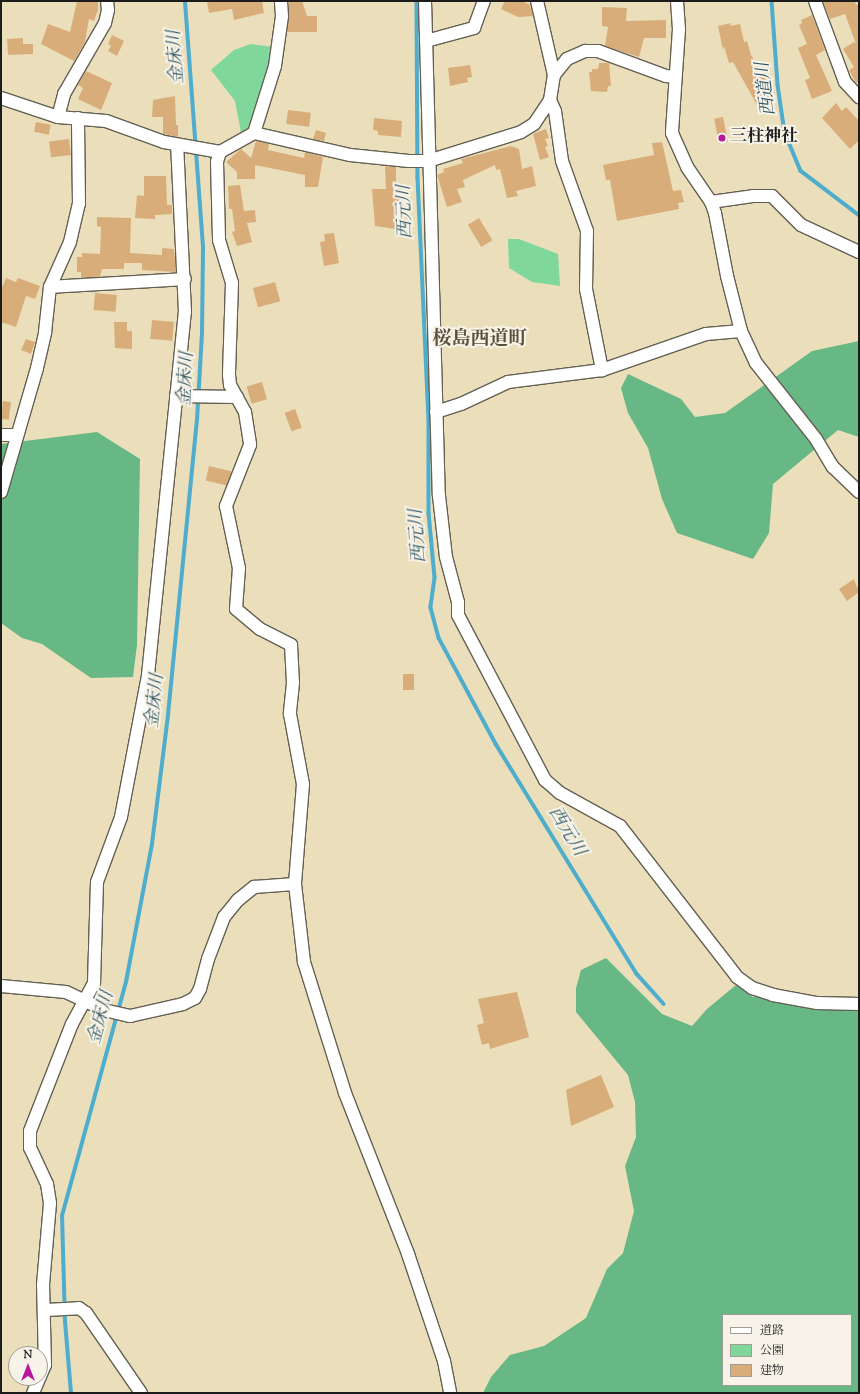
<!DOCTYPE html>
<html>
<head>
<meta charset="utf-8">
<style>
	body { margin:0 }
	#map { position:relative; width:860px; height:1394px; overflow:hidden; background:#eadfba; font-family:"Sorts Mill Goudy","Noto Serif JP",serif }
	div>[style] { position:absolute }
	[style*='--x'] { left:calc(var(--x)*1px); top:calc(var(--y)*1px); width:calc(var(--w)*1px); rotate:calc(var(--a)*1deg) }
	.green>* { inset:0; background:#7fd79c }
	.forest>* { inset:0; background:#67b884 }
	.stream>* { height:3.5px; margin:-1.75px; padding:0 1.75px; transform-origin:1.75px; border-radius:1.75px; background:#4eadcd }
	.building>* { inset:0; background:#d9ad7a; transform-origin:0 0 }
	.roads { filter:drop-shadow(1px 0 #646053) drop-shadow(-1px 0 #646053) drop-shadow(0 1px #646053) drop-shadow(0 -1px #646053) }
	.street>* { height:12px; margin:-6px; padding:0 6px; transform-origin:6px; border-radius:6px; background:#fff }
	.dots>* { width:11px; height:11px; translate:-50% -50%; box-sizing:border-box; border:2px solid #f7f3e8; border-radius:50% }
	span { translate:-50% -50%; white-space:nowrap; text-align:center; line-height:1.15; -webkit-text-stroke:4px #f7f3e8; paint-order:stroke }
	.poi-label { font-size:17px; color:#1c1c1c; font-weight:700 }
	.left { translate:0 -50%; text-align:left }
	.water-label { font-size:18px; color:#305663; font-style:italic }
	.quarter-label { font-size:19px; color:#5e4f3d; font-weight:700 }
	.frame { position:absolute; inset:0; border:2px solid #1c1c1c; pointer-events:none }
	.legend { position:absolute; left:722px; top:1314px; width:130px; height:72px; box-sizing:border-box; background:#f7f3e8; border:1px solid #9f9d96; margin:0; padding:5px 7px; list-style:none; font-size:12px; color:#1c1c1c }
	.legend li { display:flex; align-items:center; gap:8px; height:20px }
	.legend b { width:20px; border:1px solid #9f9d96 }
	.north { position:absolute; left:8px; top:1346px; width:40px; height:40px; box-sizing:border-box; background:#f7f3e8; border:1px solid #9f9d96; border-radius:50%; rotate:0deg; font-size:11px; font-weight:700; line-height:16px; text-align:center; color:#1c1c1c }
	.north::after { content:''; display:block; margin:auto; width:14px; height:18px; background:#b5179e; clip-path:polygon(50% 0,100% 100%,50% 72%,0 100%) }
</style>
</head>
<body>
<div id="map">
	<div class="green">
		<i style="clip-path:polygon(251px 44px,273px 47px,251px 126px,241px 133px,235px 101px,211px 70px,234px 50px)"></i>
		<i style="clip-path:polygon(508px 239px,519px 239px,558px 254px,560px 286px,532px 282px,509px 268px)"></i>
	</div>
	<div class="forest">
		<i style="clip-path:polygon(859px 341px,859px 437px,838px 430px,773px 484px,769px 533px,753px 559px,677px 533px,662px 499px,648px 448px,628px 413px,621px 388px,628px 374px,681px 399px,695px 417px,725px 413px,812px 351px)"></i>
		<i style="clip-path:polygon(97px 432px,140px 459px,137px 645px,133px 677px,91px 678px,42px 644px,22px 638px,1px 623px,1px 444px)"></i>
		<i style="clip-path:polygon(evenodd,606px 958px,662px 1014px,692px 1026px,707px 1009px,736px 985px,753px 997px,763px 994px,859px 1008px,859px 1393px,483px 1393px,491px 1377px,510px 1355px,544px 1346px,586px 1318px,607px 1269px,623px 1253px,634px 1211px,625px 1166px,636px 1137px,635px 1102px,628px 1075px,576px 1012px,576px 988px,581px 970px,606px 958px,723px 1315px,851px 1315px,851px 1385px,723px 1385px,723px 1315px)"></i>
	</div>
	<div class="stream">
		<i style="--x:417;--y:1;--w:177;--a:89.7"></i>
		<i style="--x:418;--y:178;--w:242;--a:87.4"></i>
		<i style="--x:429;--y:420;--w:93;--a:90"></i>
		<i style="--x:429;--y:513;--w:65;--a:84.7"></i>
		<i style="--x:435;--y:578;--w:30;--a:98"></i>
		<i style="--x:431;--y:608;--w:31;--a:75"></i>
		<i style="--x:439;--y:638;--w:120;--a:61.7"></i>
		<i style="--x:496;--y:744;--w:270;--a:58.5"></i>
		<i style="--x:637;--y:974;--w:40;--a:48"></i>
		<i style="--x:772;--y:1;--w:84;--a:85.9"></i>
		<i style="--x:778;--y:85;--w:49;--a:81.7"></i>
		<i style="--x:785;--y:133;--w:41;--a:67.2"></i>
		<i style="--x:801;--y:171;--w:73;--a:37.2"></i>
		<i style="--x:71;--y:1393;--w:71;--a:-94.8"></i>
		<i style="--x:65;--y:1322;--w:106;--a:-91.6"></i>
		<i style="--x:62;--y:1216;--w:243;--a:-74.7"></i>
		<i style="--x:126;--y:982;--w:140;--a:-79.3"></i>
		<i style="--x:152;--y:844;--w:130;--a:-82.9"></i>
		<i style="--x:168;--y:715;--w:296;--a:-84.4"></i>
		<i style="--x:197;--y:420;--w:88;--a:-86.7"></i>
		<i style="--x:202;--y:332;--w:85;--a:-89.3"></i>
		<i style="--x:203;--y:247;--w:247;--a:-94.2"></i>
	</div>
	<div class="building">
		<i style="clip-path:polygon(77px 1px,98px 1px,98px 10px,94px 21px,89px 19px,85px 42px,74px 61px,41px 44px,48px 24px,70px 32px)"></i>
		<i style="clip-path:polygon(207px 1px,262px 1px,264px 13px,234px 20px,232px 9px,209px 13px)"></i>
		<i style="clip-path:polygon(289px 1px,302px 1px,307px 16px,317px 16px,317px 32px,287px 32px)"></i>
		<i style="clip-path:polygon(505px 1px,522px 1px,530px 5px,533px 16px,518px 17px,501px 9px)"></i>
		<i style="clip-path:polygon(823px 1px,855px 1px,856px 5px,859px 4px,859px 81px,856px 83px,849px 70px,854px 67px,843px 49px,854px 42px,856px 44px,845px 14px,830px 19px)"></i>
		<i style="clip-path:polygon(602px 7px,627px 8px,626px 21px,666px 20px,666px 38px,644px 38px,639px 57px,605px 46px,608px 27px,602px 26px)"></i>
		<i style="clip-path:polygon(812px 15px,825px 50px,816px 55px,832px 91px,812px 99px,805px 80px,810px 78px,798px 48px,807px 44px,799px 25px,802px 23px,801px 20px)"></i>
		<i style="clip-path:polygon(731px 23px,730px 26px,740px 24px,744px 42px,747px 41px,751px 55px,771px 88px,766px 91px,770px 97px,757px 105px,733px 62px,729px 63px,724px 46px,723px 50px,718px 26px)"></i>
		<i style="clip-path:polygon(112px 35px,124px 41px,117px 56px,108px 51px,111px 46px,108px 44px)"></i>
		<i style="clip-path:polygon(23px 38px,23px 44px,33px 44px,33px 54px,8px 55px,7px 39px)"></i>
		<i style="clip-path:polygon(599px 63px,609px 63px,611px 86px,608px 86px,607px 92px,591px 91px,589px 72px,592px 72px,592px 69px,598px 69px)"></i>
		<i style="clip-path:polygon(470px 65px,472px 77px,467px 78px,468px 82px,450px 86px,448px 68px)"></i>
		<i style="clip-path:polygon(86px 71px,112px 83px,101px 110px,78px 99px,83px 88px,78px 85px)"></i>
		<i style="clip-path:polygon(175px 96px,176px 125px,178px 125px,178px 137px,163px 134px,163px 117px,152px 117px,153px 100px)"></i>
		<i style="clip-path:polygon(836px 103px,842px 111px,846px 107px,859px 121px,859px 140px,850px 149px,822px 118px)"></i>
		<i style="left:288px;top:110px;width:23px;height:14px;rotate:7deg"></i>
		<i style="left:723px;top:117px;width:25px;height:9px;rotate:79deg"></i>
		<i style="clip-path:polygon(374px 118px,402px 121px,401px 137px,378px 135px,378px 131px,373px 130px)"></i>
		<i style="left:36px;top:122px;width:15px;height:10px;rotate:11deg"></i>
		<i style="clip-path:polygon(546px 129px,549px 138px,545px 139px,548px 146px,545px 147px,549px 157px,540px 160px,533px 134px)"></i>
		<i style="clip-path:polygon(316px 130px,326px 133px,324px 141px,313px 139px)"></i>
		<i style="left:69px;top:139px;width:16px;height:20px;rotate:83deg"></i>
		<i style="clip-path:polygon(256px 141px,269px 144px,268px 150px,304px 158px,305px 152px,323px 157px,318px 187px,305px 187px,305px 175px,255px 165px,255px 179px,237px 179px,237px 172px,226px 162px,241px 149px,251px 158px)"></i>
		<i style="clip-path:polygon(662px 142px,673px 191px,681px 190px,684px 202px,678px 203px,679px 209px,617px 221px,610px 180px,606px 180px,603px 165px,654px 155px,652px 143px)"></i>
		<i style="clip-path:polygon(511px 146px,519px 149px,522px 169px,532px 166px,536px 186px,516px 191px,518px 196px,507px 198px,500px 169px,496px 170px,495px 165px,463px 180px,465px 187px,457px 189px,462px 202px,447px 207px,437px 175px,444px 172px,443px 169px,463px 163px,461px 159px)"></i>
		<i style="clip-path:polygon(385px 166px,396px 167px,396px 188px,402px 188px,402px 203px,396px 203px,396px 229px,375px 226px,372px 189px,386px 189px)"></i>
		<i style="clip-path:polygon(144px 176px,166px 176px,167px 205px,172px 205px,172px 214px,155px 215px,155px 219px,135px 218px,137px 195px,144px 196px)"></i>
		<i style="clip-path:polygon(240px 185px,244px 211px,255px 210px,256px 222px,247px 223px,252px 242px,237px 246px,232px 232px,235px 231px,232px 209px,229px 209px,228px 186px)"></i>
		<i style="clip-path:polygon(97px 217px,131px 218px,130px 253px,162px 255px,162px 248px,174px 249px,176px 272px,142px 270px,142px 263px,124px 263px,124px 269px,102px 269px,100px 277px,81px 278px,81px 272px,77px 272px,77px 257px,82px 257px,82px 253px,100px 254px,101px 227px,97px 226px)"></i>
		<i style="left:479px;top:218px;width:26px;height:13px;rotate:59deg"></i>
		<i style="clip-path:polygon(334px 233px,339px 263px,324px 266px,320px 242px,325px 241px,324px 234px)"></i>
		<i style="clip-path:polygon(6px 278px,16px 282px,18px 278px,40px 286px,35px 299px,26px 296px,16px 327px,1px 322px,1px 290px)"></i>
		<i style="left:275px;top:282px;width:20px;height:23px;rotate:75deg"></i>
		<i style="left:95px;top:293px;width:22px;height:17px;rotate:5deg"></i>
		<i style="left:152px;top:320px;width:22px;height:19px;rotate:5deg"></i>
		<i style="clip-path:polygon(114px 322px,127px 322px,127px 331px,132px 331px,132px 349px,115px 348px)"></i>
		<i style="clip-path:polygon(26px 339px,35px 342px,31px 354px,21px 350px)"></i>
		<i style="left:262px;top:382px;width:18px;height:16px;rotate:74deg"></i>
		<i style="left:3px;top:401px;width:8px;height:18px;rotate:7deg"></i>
		<i style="left:295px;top:409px;width:20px;height:11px;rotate:70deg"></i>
		<i style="left:209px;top:466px;width:23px;height:15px;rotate:13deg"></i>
		<i style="clip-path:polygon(854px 579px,859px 592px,847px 601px,839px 589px)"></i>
		<i style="left:403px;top:674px;width:11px;height:16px"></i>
		<i style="clip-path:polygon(517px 992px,529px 1037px,490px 1049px,489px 1043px,482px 1045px,477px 1025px,484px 1023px,478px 999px)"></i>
		<i style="clip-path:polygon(601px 1075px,614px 1107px,571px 1126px,566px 1090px)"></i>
	</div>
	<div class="roads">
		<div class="street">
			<i style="--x:425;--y:1;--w:495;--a:88.4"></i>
			<i style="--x:439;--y:496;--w:61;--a:83.5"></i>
			<i style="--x:446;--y:557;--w:47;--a:75.1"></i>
			<i style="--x:458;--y:602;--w:13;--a:90"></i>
			<i style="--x:458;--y:615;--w:187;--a:62.2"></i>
			<i style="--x:545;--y:780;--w:20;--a:41"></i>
			<i style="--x:560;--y:793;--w:68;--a:28.8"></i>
			<i style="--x:620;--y:826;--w:191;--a:52.2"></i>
			<i style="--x:737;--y:977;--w:19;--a:36"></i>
			<i style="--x:752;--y:988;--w:22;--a:18"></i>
			<i style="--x:773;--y:995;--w:45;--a:10.3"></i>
			<i style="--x:817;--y:1003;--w:42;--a:1.4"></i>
			<i style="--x:677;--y:1;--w:28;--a:86"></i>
			<i style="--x:679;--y:29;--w:104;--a:93.9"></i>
			<i style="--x:672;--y:133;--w:37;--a:66"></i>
			<i style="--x:687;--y:167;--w:42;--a:55.6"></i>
			<i style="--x:711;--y:202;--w:12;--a:70"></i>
			<i style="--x:715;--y:213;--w:64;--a:79.2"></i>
			<i style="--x:727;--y:276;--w:57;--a:75.7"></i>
			<i style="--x:741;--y:331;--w:35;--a:65"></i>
			<i style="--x:756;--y:363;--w:97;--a:51.7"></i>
			<i style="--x:816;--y:439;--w:33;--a:59"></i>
			<i style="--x:833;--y:467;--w:36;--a:44"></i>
			<i style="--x:815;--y:1;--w:86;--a:69.7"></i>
			<i style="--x:845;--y:82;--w:21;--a:47"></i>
			<i style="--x:426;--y:41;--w:50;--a:-15.2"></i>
			<i style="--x:474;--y:28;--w:29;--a:-70"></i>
			<i style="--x:554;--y:75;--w:21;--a:-51"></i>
			<i style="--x:567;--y:59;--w:20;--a:-24"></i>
			<i style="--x:585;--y:51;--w:13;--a:0"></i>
			<i style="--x:598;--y:51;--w:72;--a:20.2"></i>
			<i style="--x:666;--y:76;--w:9;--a:6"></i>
			<i style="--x:1;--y:98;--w:60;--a:18.4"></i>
			<i style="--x:58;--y:117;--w:48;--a:4.8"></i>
			<i style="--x:106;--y:121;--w:62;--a:19.9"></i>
			<i style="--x:164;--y:142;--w:57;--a:10.1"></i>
			<i style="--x:220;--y:152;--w:39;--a:-29"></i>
			<i style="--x:254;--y:133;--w:70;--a:-72.6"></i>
			<i style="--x:275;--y:66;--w:50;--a:-82"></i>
			<i style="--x:282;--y:16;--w:15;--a:-94"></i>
			<i style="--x:550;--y:100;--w:12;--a:66"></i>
			<i style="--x:555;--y:111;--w:50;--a:82"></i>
			<i style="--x:562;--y:161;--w:74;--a:70.3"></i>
			<i style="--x:587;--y:231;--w:58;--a:91"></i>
			<i style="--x:586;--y:289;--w:83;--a:78.8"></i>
			<i style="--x:58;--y:117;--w:24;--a:-75"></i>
			<i style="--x:64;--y:94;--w:82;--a:-60"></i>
			<i style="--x:105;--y:23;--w:13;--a:-77"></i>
			<i style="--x:108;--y:10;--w:9;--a:-96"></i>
			<i style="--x:254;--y:133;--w:98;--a:12.9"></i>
			<i style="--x:350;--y:155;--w:59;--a:5.8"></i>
			<i style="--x:409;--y:161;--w:19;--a:0"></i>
			<i style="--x:428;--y:161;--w:97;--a:-17.3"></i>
			<i style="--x:521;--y:132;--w:15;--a:-32"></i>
			<i style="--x:534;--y:124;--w:29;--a:-56"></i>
			<i style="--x:550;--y:100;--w:25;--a:-81"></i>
			<i style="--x:554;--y:75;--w:76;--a:-102.9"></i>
			<i style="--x:220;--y:152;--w:10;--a:107"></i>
			<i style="--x:217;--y:162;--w:78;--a:88.5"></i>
			<i style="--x:219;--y:240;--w:45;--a:73.2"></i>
			<i style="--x:232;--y:283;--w:92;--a:91.9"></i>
			<i style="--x:229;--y:375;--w:10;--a:84"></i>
			<i style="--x:230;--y:385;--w:31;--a:61"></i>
			<i style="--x:245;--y:412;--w:33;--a:81"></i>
			<i style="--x:250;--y:445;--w:66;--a:111.5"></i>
			<i style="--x:226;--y:506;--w:63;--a:78.2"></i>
			<i style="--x:239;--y:568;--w:41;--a:94.2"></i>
			<i style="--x:236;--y:609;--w:31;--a:40"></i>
			<i style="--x:260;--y:629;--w:35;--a:27"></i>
			<i style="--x:291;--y:645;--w:38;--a:87"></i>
			<i style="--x:293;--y:683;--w:31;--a:96"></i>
			<i style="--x:290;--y:714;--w:71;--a:79.5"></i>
			<i style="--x:303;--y:784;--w:100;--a:94.6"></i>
			<i style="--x:295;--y:884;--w:79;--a:83.4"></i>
			<i style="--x:304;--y:962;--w:137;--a:72.6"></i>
			<i style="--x:345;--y:1093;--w:173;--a:68.6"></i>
			<i style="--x:408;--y:1254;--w:113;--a:71.4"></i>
			<i style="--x:444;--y:1361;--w:33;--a:79"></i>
			<i style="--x:711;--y:202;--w:42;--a:-8.1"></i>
			<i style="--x:753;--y:196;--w:19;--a:0"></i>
			<i style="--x:772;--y:196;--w:41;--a:45"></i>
			<i style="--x:801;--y:225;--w:64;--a:25"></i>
			<i style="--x:50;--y:287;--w:135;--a:-3.4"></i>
			<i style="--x:176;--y:396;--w:61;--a:0.9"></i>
			<i style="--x:436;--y:412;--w:26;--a:-18"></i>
			<i style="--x:461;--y:404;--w:52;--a:-25.1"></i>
			<i style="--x:508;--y:382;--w:95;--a:-7.3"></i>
			<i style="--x:602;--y:370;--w:110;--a:-19.1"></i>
			<i style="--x:706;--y:334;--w:35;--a:-5"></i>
			<i style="--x:1;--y:435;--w:16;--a:0"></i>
			<i style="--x:1;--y:492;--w:129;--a:-73.8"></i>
			<i style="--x:37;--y:368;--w:37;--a:-77"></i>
			<i style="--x:45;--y:332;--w:45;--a:-83.7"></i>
			<i style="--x:50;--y:287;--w:49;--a:-66"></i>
			<i style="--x:70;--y:242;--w:39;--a:-77"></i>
			<i style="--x:79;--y:204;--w:86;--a:-90.7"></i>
			<i style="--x:1;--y:986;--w:65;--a:5.3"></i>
			<i style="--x:66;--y:992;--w:42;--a:25.3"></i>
			<i style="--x:104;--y:1010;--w:27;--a:13"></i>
			<i style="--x:130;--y:1016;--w:54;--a:-12.8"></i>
			<i style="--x:183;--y:1004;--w:13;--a:-27"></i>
			<i style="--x:195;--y:998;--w:10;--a:-61"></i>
			<i style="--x:200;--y:989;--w:31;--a:-75"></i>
			<i style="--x:208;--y:959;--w:45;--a:-69.1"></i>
			<i style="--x:224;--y:917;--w:22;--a:-51"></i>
			<i style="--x:238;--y:900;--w:21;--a:-39"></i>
			<i style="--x:254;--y:887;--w:41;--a:-4.2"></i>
			<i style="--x:46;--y:1310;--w:33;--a:-3"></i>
			<i style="--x:79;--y:1308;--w:9;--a:36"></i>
			<i style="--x:86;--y:1313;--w:97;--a:55.5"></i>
			<i style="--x:33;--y:1393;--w:30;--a:-67"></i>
			<i style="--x:45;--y:1365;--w:80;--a:-91.4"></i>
			<i style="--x:43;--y:1285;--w:82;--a:-85.1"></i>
			<i style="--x:50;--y:1203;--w:19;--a:-99"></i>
			<i style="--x:47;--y:1184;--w:40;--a:-115"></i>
			<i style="--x:30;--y:1148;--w:17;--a:-90"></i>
			<i style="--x:30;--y:1131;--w:115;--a:-68.6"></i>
			<i style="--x:72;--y:1024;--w:47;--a:-61.8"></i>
			<i style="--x:94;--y:983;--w:101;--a:-88.3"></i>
			<i style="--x:97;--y:882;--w:69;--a:-69.7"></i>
			<i style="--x:121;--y:817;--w:145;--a:-79.2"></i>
			<i style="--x:148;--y:675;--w:365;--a:-84.2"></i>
			<i style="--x:185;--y:312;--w:167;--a:-92.7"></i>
		</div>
	</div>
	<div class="dots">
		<i style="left:722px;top:138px;background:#b5179e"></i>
	</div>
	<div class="poi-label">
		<span class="left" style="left:730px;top:138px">三柱神社</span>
	</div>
	<div class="water-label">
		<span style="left:177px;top:57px;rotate:-94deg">金床川</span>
		<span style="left:767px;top:89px;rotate:-97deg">西道川</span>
		<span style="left:406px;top:212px;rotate:-92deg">西元川</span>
		<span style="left:187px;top:379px;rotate:-87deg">金床川</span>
		<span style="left:419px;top:536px;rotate:-94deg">西元川</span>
		<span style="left:156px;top:701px;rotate:-84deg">金床川</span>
		<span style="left:566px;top:832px;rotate:59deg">西元川</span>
		<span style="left:102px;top:1018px;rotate:-75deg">金床川</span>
	</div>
	<div class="quarter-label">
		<span style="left:480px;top:340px">桜島西道町</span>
	</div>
	<div class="frame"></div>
	<ul class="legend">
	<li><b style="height:5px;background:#fff"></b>道路</li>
	<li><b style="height:11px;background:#7fd79c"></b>公園</li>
	<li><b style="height:11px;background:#d9ad7a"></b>建物</li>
	</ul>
	<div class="north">N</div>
</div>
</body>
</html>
